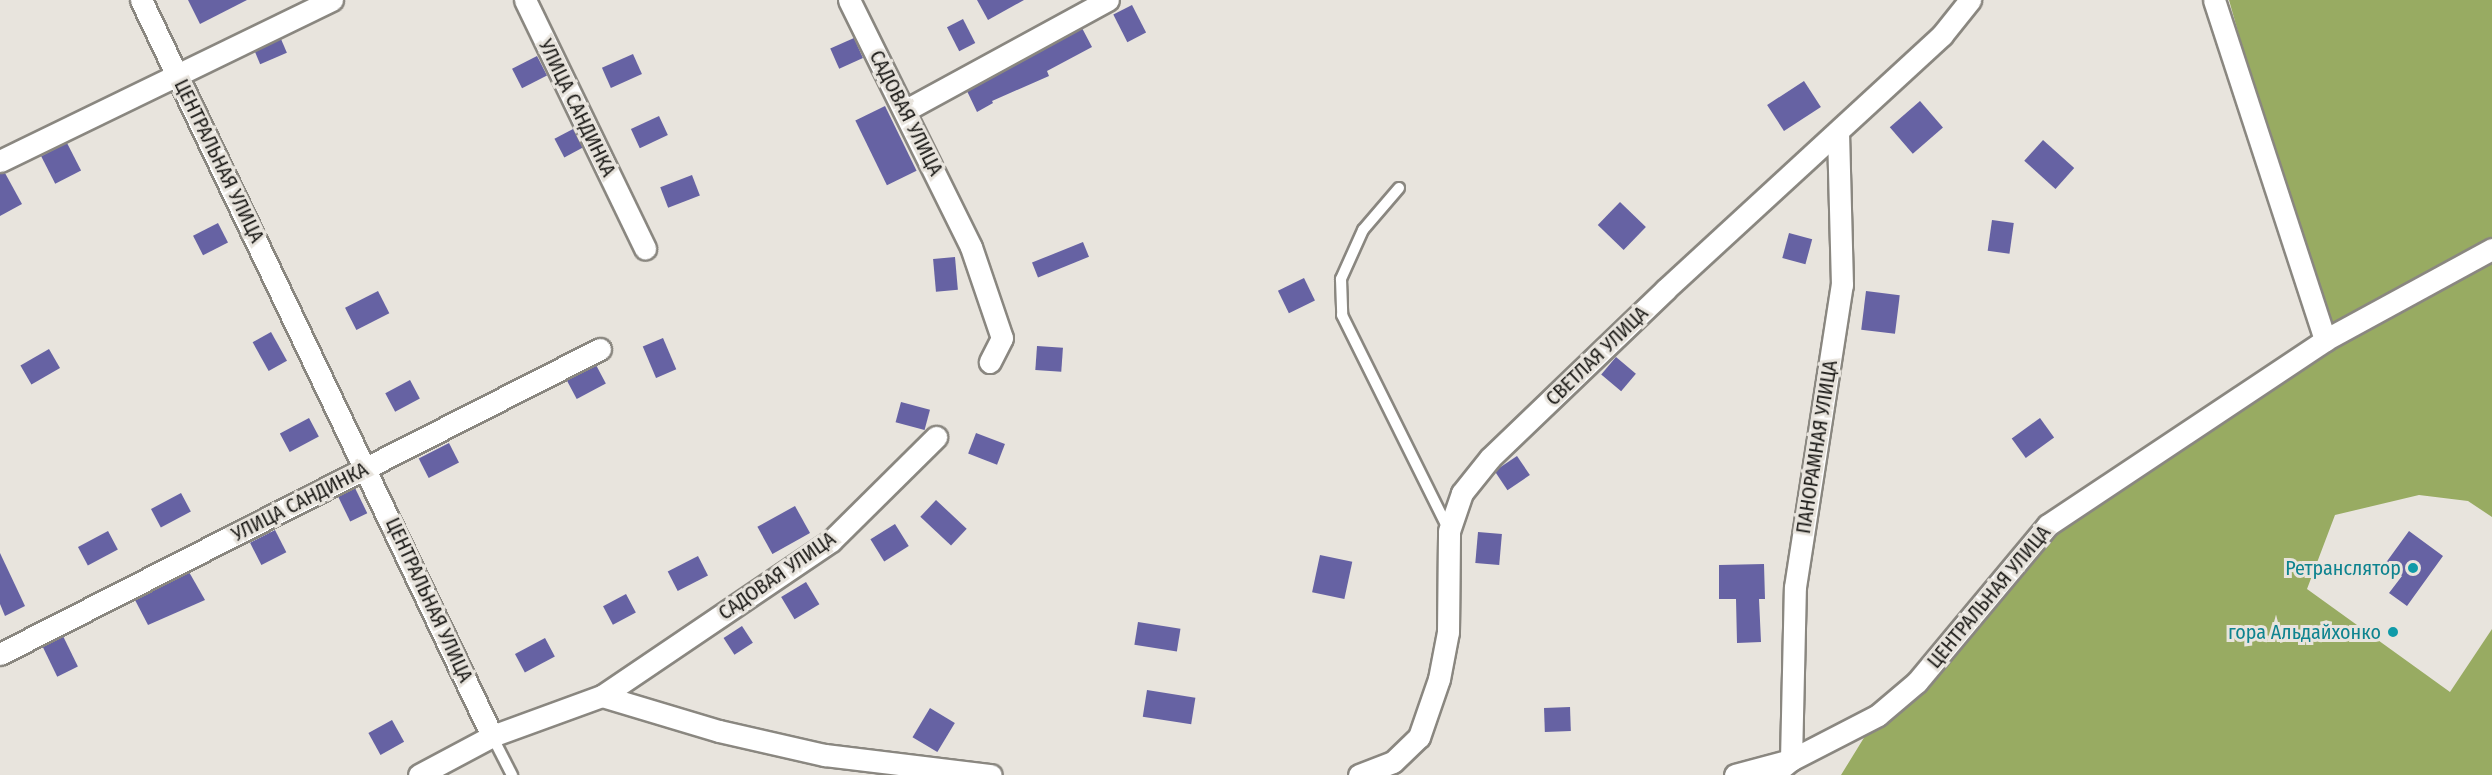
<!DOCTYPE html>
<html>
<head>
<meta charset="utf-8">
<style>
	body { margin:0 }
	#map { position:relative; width:2492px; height:775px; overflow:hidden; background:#e8e4dd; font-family:"Fira Sans Condensed",sans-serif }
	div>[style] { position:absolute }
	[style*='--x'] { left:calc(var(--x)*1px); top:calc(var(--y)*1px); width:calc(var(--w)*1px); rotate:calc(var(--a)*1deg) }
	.forest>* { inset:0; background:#98ab62 }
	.building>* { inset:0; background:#6662a3; transform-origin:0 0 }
	.roads { filter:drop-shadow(2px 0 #8a8780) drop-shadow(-2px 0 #8a8780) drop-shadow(0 2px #8a8780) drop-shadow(0 -2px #8a8780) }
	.lane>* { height:10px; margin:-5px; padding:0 5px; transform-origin:5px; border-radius:5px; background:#fff }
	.street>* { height:21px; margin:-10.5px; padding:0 10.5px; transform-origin:10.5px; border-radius:10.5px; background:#fff }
	.dots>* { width:16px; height:16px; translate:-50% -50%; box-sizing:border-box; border:3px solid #e8e4dd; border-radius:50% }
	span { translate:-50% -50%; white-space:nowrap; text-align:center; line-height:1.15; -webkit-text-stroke:6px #e8e4dd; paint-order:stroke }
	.street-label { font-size:20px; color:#191815 }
	.culture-label { font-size:20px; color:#0d838f }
	.right { translate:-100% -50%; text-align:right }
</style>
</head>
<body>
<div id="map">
	<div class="forest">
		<i style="clip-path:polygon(2229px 0,2492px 0,2492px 517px,2468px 501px,2419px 495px,2335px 515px,2307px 589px,2450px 692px,2492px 629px,2492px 775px,1841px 775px,1878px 715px,2048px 525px,2325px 340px)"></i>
	</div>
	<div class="building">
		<i style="clip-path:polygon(188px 0,247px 0,200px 24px)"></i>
		<i style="clip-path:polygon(977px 0,1024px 0,988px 20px)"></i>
		<i style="left:1132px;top:5px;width:31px;height:21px;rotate:63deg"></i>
		<i style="left:963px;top:19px;width:27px;height:18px;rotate:63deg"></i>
		<i style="clip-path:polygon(1082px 28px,1092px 47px,1047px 71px,1049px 76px,992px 101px,993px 103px,977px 112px,967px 91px)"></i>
		<i style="left:854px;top:38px;width:22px;height:26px;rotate:66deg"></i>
		<i style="left:281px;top:39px;width:15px;height:29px;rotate:67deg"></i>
		<i style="left:633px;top:54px;width:22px;height:34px;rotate:66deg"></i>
		<i style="left:537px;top:56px;width:22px;height:28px;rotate:63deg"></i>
		<i style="left:1804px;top:81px;width:31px;height:44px;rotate:57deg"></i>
		<i style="left:1920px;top:101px;width:35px;height:40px;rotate:49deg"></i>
		<i style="left:885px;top:106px;width:72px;height:33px;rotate:64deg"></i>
		<i style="left:659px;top:116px;width:21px;height:31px;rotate:65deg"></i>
		<i style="left:573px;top:129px;width:21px;height:21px;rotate:62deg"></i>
		<i style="left:2043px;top:140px;width:42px;height:28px;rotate:42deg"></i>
		<i style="left:67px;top:143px;width:31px;height:29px;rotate:63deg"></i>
		<i style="clip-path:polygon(5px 173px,22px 204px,0 216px,0 174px)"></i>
		<i style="left:692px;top:175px;width:22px;height:34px;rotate:69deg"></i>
		<i style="left:1620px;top:202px;width:36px;height:32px;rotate:44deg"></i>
		<i style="left:1992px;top:220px;width:22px;height:31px;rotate:8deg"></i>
		<i style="left:218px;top:223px;width:22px;height:28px;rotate:63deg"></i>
		<i style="left:1789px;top:233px;width:24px;height:26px;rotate:15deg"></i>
		<i style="left:1083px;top:242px;width:16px;height:55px;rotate:68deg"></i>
		<i style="left:955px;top:257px;width:33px;height:22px;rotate:85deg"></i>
		<i style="left:1304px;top:278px;width:25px;height:29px;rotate:64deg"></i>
		<i style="left:378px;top:291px;width:25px;height:37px;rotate:63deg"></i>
		<i style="left:1866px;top:291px;width:34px;height:39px;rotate:7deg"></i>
		<i style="left:271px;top:332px;width:33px;height:21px;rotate:61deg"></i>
		<i style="left:663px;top:338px;width:34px;height:22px;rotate:67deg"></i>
		<i style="left:1037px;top:346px;width:26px;height:24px;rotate:4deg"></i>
		<i style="left:49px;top:349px;width:22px;height:33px;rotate:60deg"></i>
		<i style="left:1616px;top:357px;width:26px;height:23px;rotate:40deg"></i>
		<i style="left:596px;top:365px;width:21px;height:33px;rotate:62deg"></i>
		<i style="left:410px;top:380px;width:21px;height:28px;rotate:62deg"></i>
		<i style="left:901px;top:402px;width:30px;height:21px;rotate:15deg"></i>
		<i style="left:309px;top:418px;width:21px;height:33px;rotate:62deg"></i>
		<i style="left:2040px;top:418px;width:24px;height:35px;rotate:54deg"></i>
		<i style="left:976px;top:433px;width:31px;height:22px;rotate:21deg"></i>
		<i style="left:449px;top:443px;width:22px;height:34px;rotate:63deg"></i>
		<i style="left:1517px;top:456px;width:23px;height:27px;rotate:56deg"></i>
		<i style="left:355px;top:488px;width:28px;height:19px;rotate:64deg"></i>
		<i style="left:181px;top:493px;width:21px;height:34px;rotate:62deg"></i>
		<i style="left:936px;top:500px;width:42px;height:23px;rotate:43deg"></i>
		<i style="left:795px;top:506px;width:31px;height:43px;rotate:61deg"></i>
		<i style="left:895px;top:524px;width:26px;height:29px;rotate:58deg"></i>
		<i style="left:275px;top:530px;width:25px;height:28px;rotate:63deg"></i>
		<i style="left:108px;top:531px;width:21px;height:34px;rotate:62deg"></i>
		<i style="clip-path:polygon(2409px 531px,2443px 556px,2407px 606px,2389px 593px,2402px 576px,2385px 564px)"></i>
		<i style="left:1478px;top:532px;width:24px;height:31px;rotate:5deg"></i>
		<i style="clip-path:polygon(0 553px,25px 606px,5px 616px,0 604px)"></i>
		<i style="left:1320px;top:555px;width:33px;height:38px;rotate:12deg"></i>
		<i style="left:698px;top:556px;width:22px;height:34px;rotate:63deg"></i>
		<i style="clip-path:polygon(1764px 564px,1765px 599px,1759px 599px,1761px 642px,1737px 643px,1736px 599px,1719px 599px,1719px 565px)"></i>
		<i style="clip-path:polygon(189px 572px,205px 600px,148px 625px,135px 600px)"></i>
		<i style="left:806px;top:582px;width:26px;height:29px;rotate:59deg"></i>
		<i style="left:626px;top:594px;width:21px;height:26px;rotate:62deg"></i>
		<i style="left:1138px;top:622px;width:43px;height:23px;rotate:9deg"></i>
		<i style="left:742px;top:626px;width:20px;height:22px;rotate:57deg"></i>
		<i style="left:63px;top:636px;width:34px;height:23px;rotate:64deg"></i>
		<i style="left:545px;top:638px;width:21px;height:34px;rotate:62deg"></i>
		<i style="left:1147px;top:690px;width:49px;height:27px;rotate:9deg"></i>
		<i style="left:1570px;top:707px;width:24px;height:26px;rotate:88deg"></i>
		<i style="left:930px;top:708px;width:29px;height:34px;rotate:31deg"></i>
		<i style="left:392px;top:720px;width:25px;height:27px;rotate:61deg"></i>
	</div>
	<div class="roads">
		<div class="lane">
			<i style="--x:1399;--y:188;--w:55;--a:130.6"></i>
			<i style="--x:1363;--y:230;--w:54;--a:114.2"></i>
			<i style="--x:1341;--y:279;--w:36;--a:88"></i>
			<i style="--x:1342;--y:315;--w:239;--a:63.6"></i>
			<i style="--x:492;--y:736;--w:44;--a:62.9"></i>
		</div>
		<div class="street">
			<i style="--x:141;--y:0;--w:815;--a:64.5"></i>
			<i style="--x:492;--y:736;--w:117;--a:-20"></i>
			<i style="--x:602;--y:696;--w:277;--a:-34.1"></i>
			<i style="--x:831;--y:541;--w:148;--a:-44.7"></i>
			<i style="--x:525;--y:0;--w:276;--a:64.2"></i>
			<i style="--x:849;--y:0;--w:275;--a:63.7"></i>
			<i style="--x:971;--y:247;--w:96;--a:71.2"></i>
			<i style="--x:1002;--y:338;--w:27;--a:117"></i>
			<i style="--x:2214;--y:0;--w:358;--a:71.9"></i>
			<i style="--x:906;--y:110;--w:230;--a:-28.6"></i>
			<i style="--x:0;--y:161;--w:369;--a:-25.9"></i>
			<i style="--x:0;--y:654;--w:673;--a:-26.95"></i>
			<i style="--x:602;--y:696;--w:122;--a:16.7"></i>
			<i style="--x:719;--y:731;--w:109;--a:12.8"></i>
			<i style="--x:825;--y:755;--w:167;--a:6.9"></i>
			<i style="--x:1781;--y:768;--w:13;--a:-39"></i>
			<i style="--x:1791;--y:760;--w:173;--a:-88.7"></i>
			<i style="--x:1795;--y:587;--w:306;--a:-81.2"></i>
			<i style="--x:1842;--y:285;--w:152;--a:-91.5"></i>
			<i style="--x:419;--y:775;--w:83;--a:-28.1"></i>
			<i style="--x:1359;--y:775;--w:36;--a:-21"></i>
			<i style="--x:1393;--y:762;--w:36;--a:-44"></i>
			<i style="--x:1419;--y:737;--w:61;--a:-71"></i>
			<i style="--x:1439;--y:679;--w:48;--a:-79.2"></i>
			<i style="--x:1448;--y:632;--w:101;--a:-89.4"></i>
			<i style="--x:1449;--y:531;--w:40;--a:-71.1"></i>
			<i style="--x:1462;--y:493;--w:45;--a:-51.3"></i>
			<i style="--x:1490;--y:458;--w:244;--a:-43.8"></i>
			<i style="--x:1666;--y:289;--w:375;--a:-42.6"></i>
			<i style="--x:1942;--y:35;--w:45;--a:-51.3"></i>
			<i style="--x:1735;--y:775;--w:58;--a:-15"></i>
			<i style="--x:1791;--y:760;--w:98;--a:-27.3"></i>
			<i style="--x:1878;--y:715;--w:51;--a:-40.2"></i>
			<i style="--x:1917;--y:682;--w:204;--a:-50.2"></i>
			<i style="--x:2048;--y:525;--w:333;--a:-33.7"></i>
			<i style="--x:2325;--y:340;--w:190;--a:-28.6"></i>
		</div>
	</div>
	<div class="dots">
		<i style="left:2413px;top:568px;background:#0f9aa8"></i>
		<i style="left:2393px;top:632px;background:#0f9aa8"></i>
	</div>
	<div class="street-label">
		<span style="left:577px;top:108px;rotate:64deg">УЛИЦА САНДИНКА</span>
		<span style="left:906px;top:113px;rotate:63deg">САДОВАЯ УЛИЦА</span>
		<span style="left:219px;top:161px;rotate:64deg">ЦЕНТРАЛЬНАЯ УЛИЦА</span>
		<span style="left:1597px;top:356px;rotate:-44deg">СВЕТЛАЯ УЛИЦА</span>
		<span style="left:1817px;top:447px;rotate:-81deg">ПАНОРАМНАЯ УЛИЦА</span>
		<span style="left:300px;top:502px;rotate:-27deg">УЛИЦА САНДИНКА</span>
		<span style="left:777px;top:576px;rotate:-35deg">САДОВАЯ УЛИЦА</span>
		<span style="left:1989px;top:597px;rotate:-50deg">ЦЕНТРАЛЬНАЯ УЛИЦА</span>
		<span style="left:429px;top:600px;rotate:65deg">ЦЕНТРАЛЬНАЯ УЛИЦА</span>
	</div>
	<div class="culture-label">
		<span class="right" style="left:2401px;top:568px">Ретранслятор</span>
		<span class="right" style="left:2381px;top:632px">гора Альдайхонко</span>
	</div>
</div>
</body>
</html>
